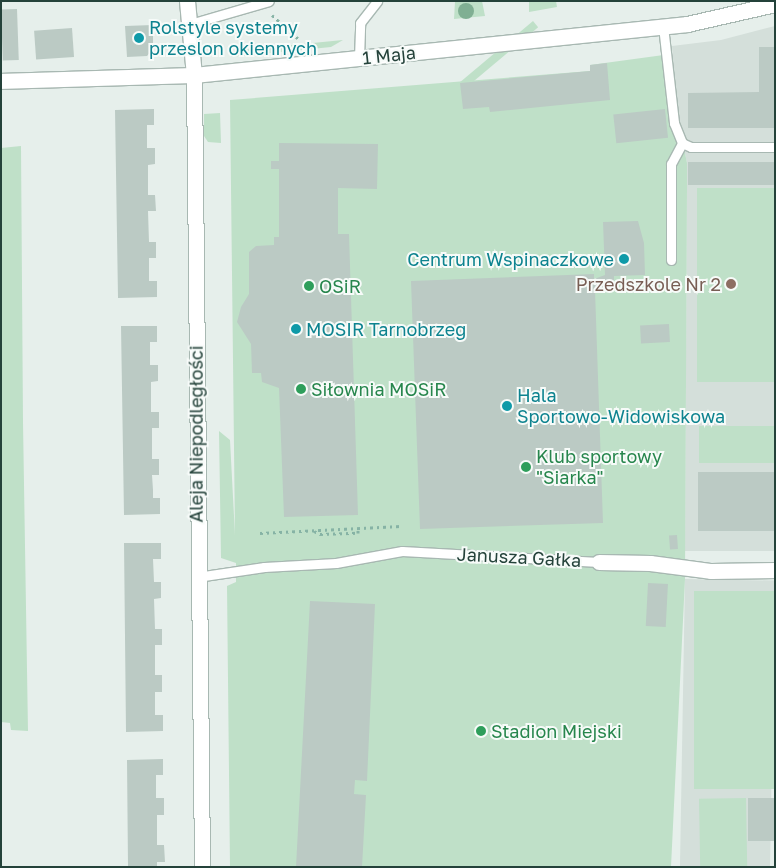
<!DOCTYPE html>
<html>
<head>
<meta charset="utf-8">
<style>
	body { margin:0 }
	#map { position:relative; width:776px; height:868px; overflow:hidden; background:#e6efeb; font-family:"Golos Text",sans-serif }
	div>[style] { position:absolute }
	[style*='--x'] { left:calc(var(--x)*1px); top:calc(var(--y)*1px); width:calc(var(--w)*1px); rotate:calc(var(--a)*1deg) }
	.built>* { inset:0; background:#d4dfda; transform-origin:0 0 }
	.green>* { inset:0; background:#bfe0c8; transform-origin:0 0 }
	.building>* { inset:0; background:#bbcac4; transform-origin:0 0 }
	.path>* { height:3px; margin-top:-1.5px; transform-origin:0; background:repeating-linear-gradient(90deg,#86b3a5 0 2.5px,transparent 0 6.5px) }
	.roads { filter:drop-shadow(1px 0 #a8b8b2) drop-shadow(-1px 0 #a8b8b2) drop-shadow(0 1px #a8b8b2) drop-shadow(0 -1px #a8b8b2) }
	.lane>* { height:9px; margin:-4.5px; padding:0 4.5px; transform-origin:4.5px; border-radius:4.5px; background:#fff }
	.street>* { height:15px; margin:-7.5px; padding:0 7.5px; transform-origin:7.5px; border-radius:7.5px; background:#fff }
	.trees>* { width:16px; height:16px; margin:-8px; border-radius:50%; background:#80af93 }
	.dots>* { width:14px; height:14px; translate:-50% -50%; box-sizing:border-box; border:2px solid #f7fbf9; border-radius:50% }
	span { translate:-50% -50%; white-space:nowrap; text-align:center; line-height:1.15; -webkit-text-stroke:4px #f7fbf9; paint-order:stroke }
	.culture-label { font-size:18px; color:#0d838f }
	.left { translate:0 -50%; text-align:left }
	.right { translate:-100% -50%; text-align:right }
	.street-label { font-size:18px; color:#24423a }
	.education-label { font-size:18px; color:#785e54 }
	.leisure-label { font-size:18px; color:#27864d }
	.frame { position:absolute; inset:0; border:2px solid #24423a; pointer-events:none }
</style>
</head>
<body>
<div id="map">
	<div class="built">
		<i style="clip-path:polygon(775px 26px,775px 551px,685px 551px,687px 163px,676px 109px,672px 46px,721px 40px)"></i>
		<i style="left:685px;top:579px;width:90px;height:288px;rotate:1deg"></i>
	</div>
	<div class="green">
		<i style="clip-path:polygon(482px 1px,485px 16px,454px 19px,455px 2px)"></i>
		<i style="clip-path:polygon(529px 1px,556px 1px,557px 7px,529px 12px)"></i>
		<i style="left:533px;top:21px;width:8px;height:160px;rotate:50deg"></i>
		<i style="clip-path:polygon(343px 40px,331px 47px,231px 57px,234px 51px,241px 50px)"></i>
		<i style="clip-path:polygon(671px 54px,676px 109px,687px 163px,687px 188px,685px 579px,671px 867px,230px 867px,227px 586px,236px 582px,236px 563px,221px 558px,219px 431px,230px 440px,235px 535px,230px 100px,590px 71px,590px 65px)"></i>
		<i style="clip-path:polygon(220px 113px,221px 143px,208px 142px,204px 136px,204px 114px)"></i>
		<i style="clip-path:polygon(21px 146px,23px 422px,28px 731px,11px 730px,10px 723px,1px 722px,1px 148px)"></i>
		<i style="left:697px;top:188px;width:78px;height:194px"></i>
		<i style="left:775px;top:426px;width:37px;height:76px;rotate:90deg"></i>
		<i style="left:775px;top:591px;width:198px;height:81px;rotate:90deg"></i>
		<i style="left:746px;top:798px;width:69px;height:47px;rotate:89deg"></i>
	</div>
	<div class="building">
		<i style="left:17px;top:9px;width:51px;height:16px;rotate:88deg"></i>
		<i style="clip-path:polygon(153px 25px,153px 49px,147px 56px,127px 57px,125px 26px)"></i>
		<i style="left:72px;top:28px;width:29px;height:38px;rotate:86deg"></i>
		<i style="clip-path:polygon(759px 47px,775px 47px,775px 128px,688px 128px,688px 93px,759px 92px)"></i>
		<i style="clip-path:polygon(607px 63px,610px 100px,490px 112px,489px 107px,463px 109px,460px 83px,590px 71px,590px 65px)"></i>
		<i style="clip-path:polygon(154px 109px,154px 125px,147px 125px,147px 148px,155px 148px,155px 164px,148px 165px,148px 195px,155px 195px,156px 211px,148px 211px,149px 242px,156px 242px,156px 258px,149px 258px,149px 281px,157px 281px,157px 297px,118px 298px,115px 110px)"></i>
		<i style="left:665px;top:109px;width:29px;height:52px;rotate:84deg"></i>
		<i style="clip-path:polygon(279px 143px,378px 144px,377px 189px,338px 188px,338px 234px,349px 234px,358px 515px,284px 517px,279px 388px,262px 382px,261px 373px,252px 373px,251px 344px,237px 322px,241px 307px,249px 294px,249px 252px,256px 246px,274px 245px,274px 237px,279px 237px,279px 169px,271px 169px,271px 161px,279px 161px)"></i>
		<i style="left:775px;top:162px;width:23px;height:87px;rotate:90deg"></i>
		<i style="clip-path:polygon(638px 221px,644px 243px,645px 275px,614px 276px,614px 283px,595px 290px,603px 523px,420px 529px,411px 281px,594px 274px,594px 279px,605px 275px,603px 222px)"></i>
		<i style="left:669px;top:324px;width:18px;height:29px;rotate:87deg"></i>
		<i style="clip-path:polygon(121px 326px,157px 326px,157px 342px,150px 342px,150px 365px,158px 365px,158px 381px,151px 382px,151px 412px,159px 412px,159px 428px,152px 428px,152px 459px,159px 459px,159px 475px,152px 475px,153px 490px,153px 498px,160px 498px,160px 514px,124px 515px)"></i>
		<i style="left:775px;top:472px;width:59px;height:77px;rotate:90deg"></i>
		<i style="left:677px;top:535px;width:14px;height:8px;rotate:86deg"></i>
		<i style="clip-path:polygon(124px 543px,161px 543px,161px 559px,153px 559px,154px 582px,161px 582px,161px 598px,154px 599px,155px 629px,162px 629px,162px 645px,155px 645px,155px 675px,162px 675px,162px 692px,155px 692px,155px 715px,163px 715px,163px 731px,126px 732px)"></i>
		<i style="left:648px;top:583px;width:20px;height:43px;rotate:3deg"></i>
		<i style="clip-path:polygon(310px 601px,375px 604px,367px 781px,355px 780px,354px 794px,366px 795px,362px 867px,296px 867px)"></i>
		<i style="clip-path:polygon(163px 759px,163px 775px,156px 775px,156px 798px,164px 798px,164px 815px,157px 815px,157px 845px,164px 845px,165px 862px,157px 862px,157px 867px,128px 867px,127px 760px)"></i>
		<i style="left:775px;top:798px;width:43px;height:27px;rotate:90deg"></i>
	</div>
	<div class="path">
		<i style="--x:272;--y:15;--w:36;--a:42"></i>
		<i style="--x:314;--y:531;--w:7;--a:27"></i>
		<i style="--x:320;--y:534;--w:38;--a:-2"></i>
		<i style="--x:358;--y:533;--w:6;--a:-90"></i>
		<i style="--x:260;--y:533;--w:141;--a:-2.8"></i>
	</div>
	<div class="roads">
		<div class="lane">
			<i style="--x:190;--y:24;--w:82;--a:-16.2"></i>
			<i style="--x:663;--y:26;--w:98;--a:83.5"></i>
			<i style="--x:674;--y:123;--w:22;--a:68"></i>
			<i style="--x:682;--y:143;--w:10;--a:24"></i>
			<i style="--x:691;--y:147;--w:84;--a:0"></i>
			<i style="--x:359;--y:58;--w:35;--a:-88"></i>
			<i style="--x:360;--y:23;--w:28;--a:-52"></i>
			<i style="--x:671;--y:260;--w:96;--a:-90"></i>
			<i style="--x:671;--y:164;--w:24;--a:-62"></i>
			<i style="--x:197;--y:577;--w:68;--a:-8.5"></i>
			<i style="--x:264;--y:567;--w:72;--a:-3.2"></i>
			<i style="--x:336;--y:563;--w:67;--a:-10.3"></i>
			<i style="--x:402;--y:551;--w:197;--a:3.2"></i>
		</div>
		<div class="street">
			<i style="--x:187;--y:1;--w:74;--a:84.6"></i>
			<i style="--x:194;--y:75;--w:792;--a:89.42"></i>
			<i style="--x:1;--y:81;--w:193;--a:-1.8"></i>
			<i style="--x:194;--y:75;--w:496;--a:-5.9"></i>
			<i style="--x:687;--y:24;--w:90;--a:-12.8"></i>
			<i style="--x:599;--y:562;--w:51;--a:1.1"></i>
			<i style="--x:650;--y:563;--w:62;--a:7.5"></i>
			<i style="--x:711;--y:571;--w:64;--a:-0.9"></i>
		</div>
	</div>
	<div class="trees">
		<i style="left:466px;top:11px"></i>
	</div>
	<div class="dots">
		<i style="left:139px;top:38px;background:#0f9aa8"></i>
		<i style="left:624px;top:259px;background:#0f9aa8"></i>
		<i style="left:731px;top:284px;background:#8d6e63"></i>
		<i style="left:309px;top:286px;background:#2e9e5b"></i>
		<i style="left:296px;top:329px;background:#0f9aa8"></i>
		<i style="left:301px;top:389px;background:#2e9e5b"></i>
		<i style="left:507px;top:406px;background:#0f9aa8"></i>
		<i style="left:526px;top:467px;background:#2e9e5b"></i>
		<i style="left:481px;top:731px;background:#2e9e5b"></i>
	</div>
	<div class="culture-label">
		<span class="left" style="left:149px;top:38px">Rolstyle systemy<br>przeslon okiennych</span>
		<span class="right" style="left:614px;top:259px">Centrum Wspinaczkowe</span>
		<span class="left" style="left:306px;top:329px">MOSIR Tarnobrzeg</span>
		<span class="left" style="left:517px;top:406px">Hala<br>Sportowo-Widowiskowa</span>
	</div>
	<div class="street-label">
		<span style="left:389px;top:55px;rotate:-6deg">1 Maja</span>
		<span style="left:196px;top:434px;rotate:-90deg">Aleja Niepodległości</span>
		<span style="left:519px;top:557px;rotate:3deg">Janusza Gałka</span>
	</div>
	<div class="education-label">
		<span class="right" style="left:721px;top:284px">Przedszkole Nr 2</span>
	</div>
	<div class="leisure-label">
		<span class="left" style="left:319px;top:286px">OSiR</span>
		<span class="left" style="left:311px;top:389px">Siłownia MOSiR</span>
		<span class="left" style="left:536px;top:467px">Klub sportowy<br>"Siarka"</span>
		<span class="left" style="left:491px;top:731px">Stadion Miejski</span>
	</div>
	<div class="frame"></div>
</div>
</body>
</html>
